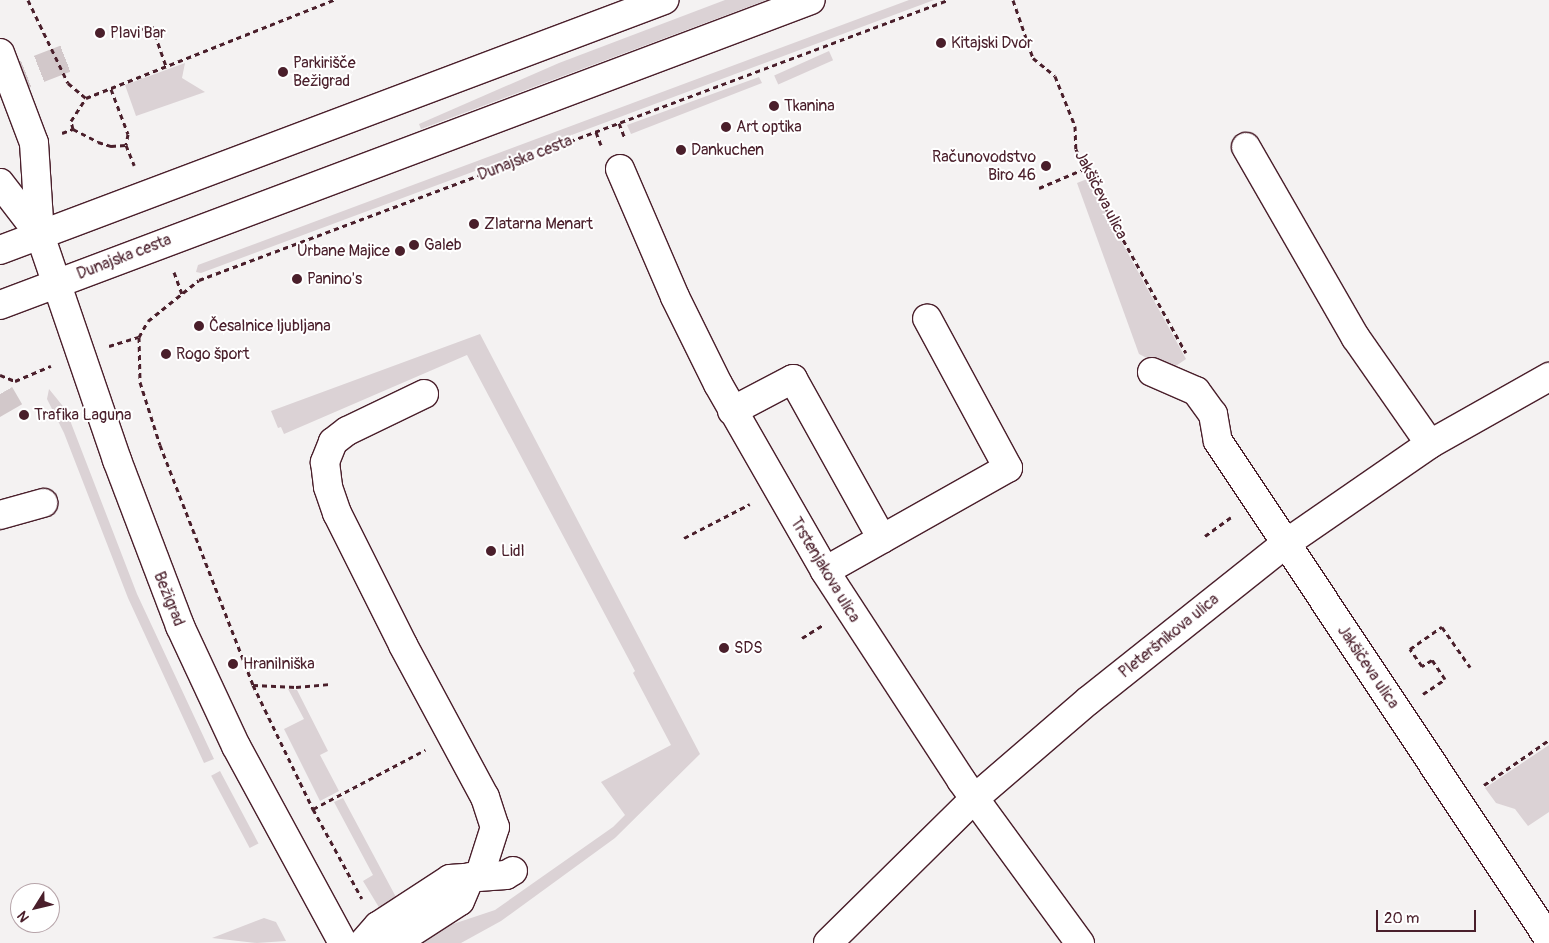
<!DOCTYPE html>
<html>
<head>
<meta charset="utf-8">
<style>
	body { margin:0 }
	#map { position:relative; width:1549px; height:943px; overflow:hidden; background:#f4f2f2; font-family:Pangolin,sans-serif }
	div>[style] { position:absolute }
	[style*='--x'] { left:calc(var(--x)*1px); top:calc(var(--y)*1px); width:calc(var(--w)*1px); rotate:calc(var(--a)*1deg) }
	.green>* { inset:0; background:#dbd2d5; transform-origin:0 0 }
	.minor-tunnel>* { height:28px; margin-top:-14px; transform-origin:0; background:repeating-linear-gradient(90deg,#d2c8ca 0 28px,transparent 0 42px) }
	.path>* { height:3px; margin-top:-1.5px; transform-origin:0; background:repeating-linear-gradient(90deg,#4a1f2b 0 5px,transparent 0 9px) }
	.roads { filter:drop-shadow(1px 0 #4a1f2b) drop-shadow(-1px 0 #4a1f2b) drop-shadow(0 1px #4a1f2b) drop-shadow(0 -1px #4a1f2b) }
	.minor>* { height:28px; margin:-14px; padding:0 14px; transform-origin:14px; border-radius:14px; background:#fff }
	.major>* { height:28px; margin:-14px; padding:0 14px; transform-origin:14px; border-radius:14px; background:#fff }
	.dots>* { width:14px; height:14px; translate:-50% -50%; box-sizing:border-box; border:2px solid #fff; border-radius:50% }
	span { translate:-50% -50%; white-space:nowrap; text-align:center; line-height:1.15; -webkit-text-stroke:4px #fff; paint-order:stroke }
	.poi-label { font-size:16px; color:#4a1f2b }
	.left { translate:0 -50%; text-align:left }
	.right { translate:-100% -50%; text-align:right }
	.street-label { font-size:16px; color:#4a1f2b }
	.north { position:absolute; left:10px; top:883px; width:50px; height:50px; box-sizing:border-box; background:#fff; border:1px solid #b7a5aa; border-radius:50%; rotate:234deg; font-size:14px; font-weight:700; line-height:20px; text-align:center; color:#4a1f2b }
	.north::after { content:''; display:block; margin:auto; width:18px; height:22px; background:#4a1f2b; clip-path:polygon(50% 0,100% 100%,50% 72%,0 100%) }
	.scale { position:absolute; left:1376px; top:910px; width:100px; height:22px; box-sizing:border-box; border:2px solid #4a1f2b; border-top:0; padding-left:6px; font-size:15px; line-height:18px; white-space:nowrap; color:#4a1f2b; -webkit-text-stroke:4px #fff; paint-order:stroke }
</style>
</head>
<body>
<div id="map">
	<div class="green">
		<i style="clip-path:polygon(725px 0,767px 0,421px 129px,419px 124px,559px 63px)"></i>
		<i style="clip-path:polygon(909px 0,934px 0,201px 273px,196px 272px,198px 265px)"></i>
		<i style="left:829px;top:51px;width:10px;height:60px;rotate:66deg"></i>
		<i style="clip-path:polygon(185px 63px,182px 78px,205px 92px,136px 116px,125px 85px)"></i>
		<i style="clip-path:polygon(759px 77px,762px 83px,631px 134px,627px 125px)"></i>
		<i style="clip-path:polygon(1087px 179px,1186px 359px,1170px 370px,1139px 354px,1077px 183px)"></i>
		<i style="clip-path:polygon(480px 334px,700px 754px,615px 838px,501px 921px,461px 943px,417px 943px,444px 927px,495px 910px,613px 827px,625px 815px,601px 782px,671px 745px,633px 673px,635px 671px,467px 355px,284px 434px,281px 427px,278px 428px,271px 411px)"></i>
		<i style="clip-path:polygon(49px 389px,66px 410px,137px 594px,214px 759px,204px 763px,128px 598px,64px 433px,47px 399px)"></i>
		<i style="clip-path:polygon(288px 689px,297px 690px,328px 751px,320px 755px,339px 791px,320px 801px,284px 729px,304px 719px)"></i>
		<i style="clip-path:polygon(1549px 745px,1549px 812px,1528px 826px,1515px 809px,1496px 803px,1485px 788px)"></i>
		<i style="left:220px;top:771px;width:82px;height:10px;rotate:62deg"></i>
		<i style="clip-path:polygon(343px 798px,397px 899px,380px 909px,363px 881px,373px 875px,334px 802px)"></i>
		<i style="clip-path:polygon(264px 918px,276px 922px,286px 941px,257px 943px,212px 938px)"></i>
	</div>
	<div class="minor-tunnel">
		<i style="--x:0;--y:84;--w:72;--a:-21.2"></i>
		<i style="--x:0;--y:394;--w:20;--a:60"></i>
	</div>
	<div class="path">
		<i style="--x:28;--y:0;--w:92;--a:64.3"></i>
		<i style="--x:68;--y:83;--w:23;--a:40"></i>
		<i style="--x:86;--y:98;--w:267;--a:-21.6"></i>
		<i style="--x:1013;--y:0;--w:61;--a:71"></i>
		<i style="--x:1033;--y:58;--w:28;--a:39"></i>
		<i style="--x:1055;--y:76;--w:54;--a:68.2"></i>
		<i style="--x:1075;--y:126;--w:23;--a:88"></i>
		<i style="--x:1076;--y:149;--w:22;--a:68"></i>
		<i style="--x:1084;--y:169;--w:210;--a:61"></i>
		<i style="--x:142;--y:29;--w:10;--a:-17"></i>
		<i style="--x:152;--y:26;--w:42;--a:70.7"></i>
		<i style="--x:111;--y:89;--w:48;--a:69.3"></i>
		<i style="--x:128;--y:134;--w:11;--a:100"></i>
		<i style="--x:619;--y:123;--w:17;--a:69"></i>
		<i style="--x:73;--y:129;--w:8;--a:-104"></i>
		<i style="--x:71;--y:121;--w:27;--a:-57"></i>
		<i style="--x:596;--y:132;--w:14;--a:69"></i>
		<i style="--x:62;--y:133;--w:12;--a:-20"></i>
		<i style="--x:73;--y:129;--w:28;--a:27"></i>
		<i style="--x:98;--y:142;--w:14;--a:17"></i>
		<i style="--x:111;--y:146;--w:15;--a:-4"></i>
		<i style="--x:126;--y:145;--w:22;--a:68"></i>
		<i style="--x:1039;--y:188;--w:49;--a:-22.9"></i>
		<i style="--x:174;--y:272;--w:23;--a:70"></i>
		<i style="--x:139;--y:337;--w:45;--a:88.7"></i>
		<i style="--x:140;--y:382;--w:66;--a:72.4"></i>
		<i style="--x:160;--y:445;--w:257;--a:68.8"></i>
		<i style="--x:253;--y:685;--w:138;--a:64.2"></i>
		<i style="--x:313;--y:809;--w:102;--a:61.4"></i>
		<i style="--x:109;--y:346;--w:31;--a:-17"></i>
		<i style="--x:139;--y:337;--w:18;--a:-61"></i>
		<i style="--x:148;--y:321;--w:65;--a:-38.8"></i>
		<i style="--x:199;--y:280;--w:800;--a:-20.5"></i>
		<i style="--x:0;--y:375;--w:16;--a:22"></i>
		<i style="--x:15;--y:381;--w:39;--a:-23"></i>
		<i style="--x:1205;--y:536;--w:32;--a:-36"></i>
		<i style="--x:684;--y:538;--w:74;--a:-27.3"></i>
		<i style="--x:802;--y:638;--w:25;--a:-32"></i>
		<i style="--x:253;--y:685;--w:43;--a:2.7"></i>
		<i style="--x:296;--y:687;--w:33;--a:-5"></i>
		<i style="--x:1423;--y:694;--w:27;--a:-34"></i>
		<i style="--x:1445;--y:679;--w:23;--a:-124"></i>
		<i style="--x:1432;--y:660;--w:12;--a:149"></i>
		<i style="--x:1422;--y:666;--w:21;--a:-125"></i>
		<i style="--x:1410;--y:649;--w:39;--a:-35"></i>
		<i style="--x:1442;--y:627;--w:49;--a:55"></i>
		<i style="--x:1484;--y:785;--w:79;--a:-34.7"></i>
		<i style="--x:313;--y:809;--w:127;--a:-27.8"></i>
	</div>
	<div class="roads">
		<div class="minor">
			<i style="--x:1246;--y:147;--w:220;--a:60.1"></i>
			<i style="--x:1356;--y:338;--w:129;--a:55.1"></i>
			<i style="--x:620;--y:169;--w:139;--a:66.7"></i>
			<i style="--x:675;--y:297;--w:97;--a:63.7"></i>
			<i style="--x:718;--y:384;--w:215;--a:60.2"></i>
			<i style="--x:825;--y:571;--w:249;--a:56.9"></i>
			<i style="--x:961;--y:780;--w:202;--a:53.9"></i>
			<i style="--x:40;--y:235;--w:238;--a:71.1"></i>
			<i style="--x:117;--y:460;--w:178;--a:69.2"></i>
			<i style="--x:180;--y:626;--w:132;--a:65"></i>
			<i style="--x:236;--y:746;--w:224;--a:61.5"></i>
			<i style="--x:1152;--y:372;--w:48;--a:23.4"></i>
			<i style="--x:1196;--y:391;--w:29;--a:54"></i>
			<i style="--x:1213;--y:414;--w:27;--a:80"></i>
			<i style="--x:1218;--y:441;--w:598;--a:56.39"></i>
			<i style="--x:424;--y:394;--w:85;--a:154.3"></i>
			<i style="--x:347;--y:431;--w:18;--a:142"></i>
			<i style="--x:333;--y:442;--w:22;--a:112"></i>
			<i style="--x:325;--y:462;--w:25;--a:83"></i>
			<i style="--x:328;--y:487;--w:28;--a:71"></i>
			<i style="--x:337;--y:513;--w:148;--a:63.4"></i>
			<i style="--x:403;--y:645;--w:173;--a:61.7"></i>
			<i style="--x:485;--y:797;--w:32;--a:72"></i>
			<i style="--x:495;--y:827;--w:52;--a:107.7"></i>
			<i style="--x:732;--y:411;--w:69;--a:-27.7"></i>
			<i style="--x:793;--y:379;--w:183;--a:60.9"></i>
			<i style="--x:0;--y:515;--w:45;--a:-15.6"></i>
			<i style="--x:825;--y:571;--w:210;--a:-29.4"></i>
			<i style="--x:1008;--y:468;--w:170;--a:-118.4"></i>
			<i style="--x:363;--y:943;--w:23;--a:-49"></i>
			<i style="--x:378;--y:926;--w:86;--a:-33.1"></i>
			<i style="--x:450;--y:879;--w:56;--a:-4.1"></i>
			<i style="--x:506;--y:875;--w:8;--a:-30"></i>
			<i style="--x:395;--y:943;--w:77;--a:-32.9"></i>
			<i style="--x:460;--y:901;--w:26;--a:-67"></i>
			<i style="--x:828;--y:943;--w:206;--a:-44.6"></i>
			<i style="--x:975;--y:798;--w:150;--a:-40.7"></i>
			<i style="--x:1089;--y:700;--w:251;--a:-38.5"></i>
			<i style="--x:1285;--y:544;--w:176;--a:-34.6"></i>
			<i style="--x:1430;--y:444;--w:137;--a:-29.4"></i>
		</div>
		<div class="major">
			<i style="--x:0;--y:53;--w:96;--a:69.3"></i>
			<i style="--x:34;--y:143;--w:92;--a:86.3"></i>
			<i style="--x:0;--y:183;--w:66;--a:52.4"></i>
			<i style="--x:0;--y:250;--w:710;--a:-20.63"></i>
			<i style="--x:0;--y:305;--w:866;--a:-20.61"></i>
		</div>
	</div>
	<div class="dots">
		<i style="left:100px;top:33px;background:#4a1f2b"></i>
		<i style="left:941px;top:43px;background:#4a1f2b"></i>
		<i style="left:283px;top:72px;background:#4a1f2b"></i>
		<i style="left:774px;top:106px;background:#4a1f2b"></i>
		<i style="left:726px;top:127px;background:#4a1f2b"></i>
		<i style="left:681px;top:150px;background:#4a1f2b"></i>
		<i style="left:1046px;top:166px;background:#4a1f2b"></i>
		<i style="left:474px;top:224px;background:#4a1f2b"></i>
		<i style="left:414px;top:245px;background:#4a1f2b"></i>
		<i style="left:400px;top:251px;background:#4a1f2b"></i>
		<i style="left:297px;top:279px;background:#4a1f2b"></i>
		<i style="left:199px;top:326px;background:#4a1f2b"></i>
		<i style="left:166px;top:354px;background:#4a1f2b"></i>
		<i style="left:24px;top:415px;background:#4a1f2b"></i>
		<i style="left:491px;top:551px;background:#4a1f2b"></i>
		<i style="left:724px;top:648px;background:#4a1f2b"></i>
		<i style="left:233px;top:664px;background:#4a1f2b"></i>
	</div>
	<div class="poi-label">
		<span class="left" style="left:110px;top:33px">Plavi Bar</span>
		<span class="left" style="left:951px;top:43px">Kitajski Dvor</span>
		<span class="left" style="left:293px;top:72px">Parkirišče<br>Bežigrad</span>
		<span class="left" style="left:784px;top:106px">Tkanina</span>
		<span class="left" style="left:736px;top:127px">Art optika</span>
		<span class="left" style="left:691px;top:150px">Dankuchen</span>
		<span class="right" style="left:1036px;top:166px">Računovodstvo<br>Biro 46</span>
		<span class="left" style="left:484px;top:224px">Zlatarna Menart</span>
		<span class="left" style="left:424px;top:245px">Galeb</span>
		<span class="right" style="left:390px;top:251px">Urbane Majice</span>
		<span class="left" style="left:307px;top:279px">Panino's</span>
		<span class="left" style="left:209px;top:326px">Česalnice ljubljana</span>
		<span class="left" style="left:176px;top:354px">Rogo šport</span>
		<span class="left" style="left:34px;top:415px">Trafika Laguna</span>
		<span class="left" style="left:501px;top:551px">Lidl</span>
		<span class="left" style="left:734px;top:648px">SDS</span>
		<span class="left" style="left:243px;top:664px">Hranilniška</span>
	</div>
	<div class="street-label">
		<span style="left:525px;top:158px;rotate:-21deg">Dunajska cesta</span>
		<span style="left:1101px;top:195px;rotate:63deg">Jakšičeva ulica</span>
		<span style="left:124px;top:257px;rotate:-21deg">Dunajska cesta</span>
		<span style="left:825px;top:570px;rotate:59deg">Trstenjakova ulica</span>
		<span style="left:169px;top:599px;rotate:68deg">Bežigrad</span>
		<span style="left:1169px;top:636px;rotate:-39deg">Pleteršnikova ulica</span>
		<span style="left:1368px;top:667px;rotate:56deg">Jakšičeva ulica</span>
	</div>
	<div class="north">N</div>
	<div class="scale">20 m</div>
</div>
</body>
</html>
